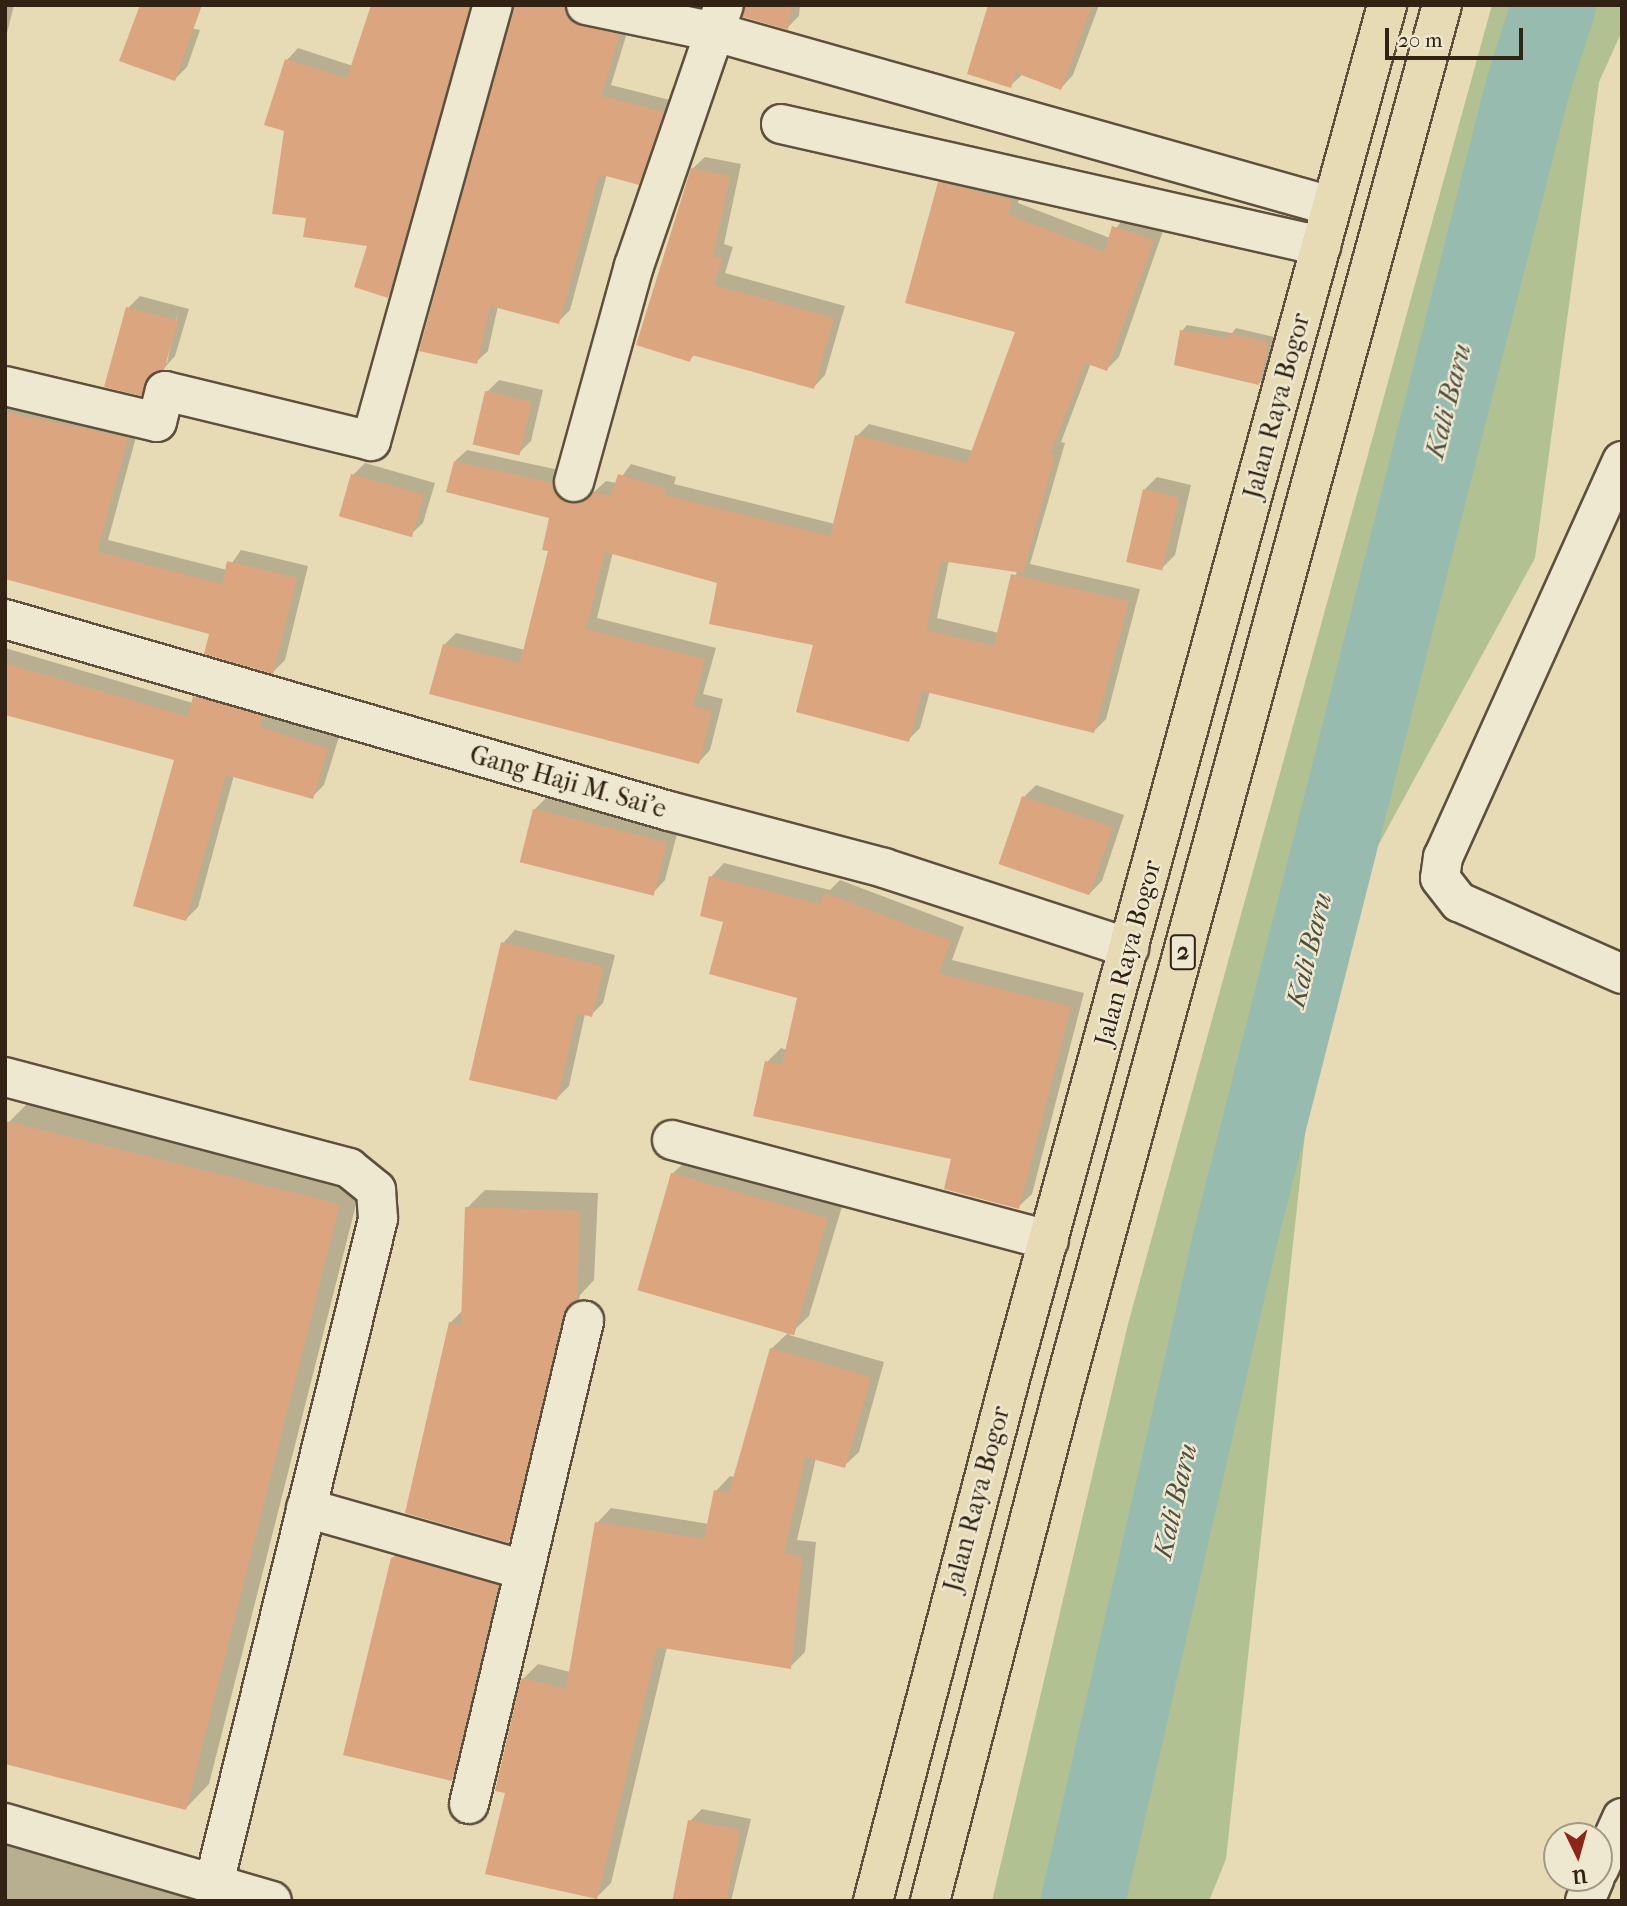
<!DOCTYPE html>
<html>
<head>
<meta charset="utf-8">
<style>
	body { margin:0 }
	#map { position:relative; width:1627px; height:1906px; overflow:hidden; background:#e7dbb6; font-family:"IM FELL French Canon",serif }
	div>[style] { position:absolute }
	[style*='--x'] { left:calc(var(--x)*1px); top:calc(var(--y)*1px); width:calc(var(--w)*1px); rotate:calc(var(--a)*1deg) }
	.green>* { inset:0; background:#b2c191 }
	.shadow>* { inset:0; background:#0003 }
	.river>* { height:84px; margin:-42px; padding:0 42px; transform-origin:42px; border-radius:42px; background:#97bbaf }
	.building>* { inset:0; background:#dba67f; transform-origin:0 0 }
	.roads { filter:drop-shadow(2px 0 #5e503c) drop-shadow(-2px 0 #5e503c) drop-shadow(0 2px #5e503c) drop-shadow(0 -2px #5e503c) }
	.minor>* { height:38px; margin:-19px; padding:0 19px; transform-origin:19px; border-radius:19px; background:#efe8d0 }
	.highway>* { height:38px; margin:-19px; padding:0 19px; transform-origin:19px; border-radius:19px; background:#e7dbb6 }
	span { translate:-50% -50%; white-space:nowrap; text-align:center; line-height:1.15; -webkit-text-stroke:5px #efe8d0; paint-order:stroke }
	.shield-label span { padding:2px 5px; background:#efe8d0; border:2px solid; border-radius:5px; -webkit-text-stroke-width:0 }
	.shield-label { font-size:24px; color:#312213; font-weight:700 }
	.street-label { font-size:26px; color:#312213 }
	.water-label { font-size:28px; color:#505042; font-style:italic }
	.frame { position:absolute; inset:0; border:7px solid #312213; pointer-events:none }
	.north { position:absolute; left:1543px; top:1822px; width:70px; height:70px; box-sizing:border-box; background:#efe8d0; border:2px solid #a39984; border-radius:50%; rotate:175deg; font-size:19px; font-weight:700; line-height:28px; text-align:center; color:#312213 }
	.north::after { content:''; display:block; margin:auto; width:24px; height:32px; background:#8f2418; clip-path:polygon(50% 0,100% 100%,50% 72%,0 100%) }
	.scale { position:absolute; left:1385px; top:28px; width:138px; height:32px; box-sizing:border-box; border:4px solid #312213; border-top:0; padding-left:9px; font-size:21px; line-height:24px; white-space:nowrap; color:#312213; -webkit-text-stroke:5px #efe8d0; paint-order:stroke }
</style>
</head>
<body>
<div id="map">
	<div class="green">
		<i style="clip-path:polygon(1492px 5px,1622px 5px,1622px 31px,1599px 82px,1535px 558px,1326px 941px,1226px 1859px,1209px 1901px,992px 1901px,1128px 1324px)"></i>
	</div>
	<div class="shadow">
		<i style="clip-path:polygon(5px 5px,14px 5px,5px 41px)"></i>
		<i style="clip-path:polygon(442px 5px,478px 5px,399px 285px,388px 296px,369px 245px,308px 216px,286px 130px,287px 60px,298px 48px,353px 66px)"></i>
		<i style="clip-path:polygon(514px 5px,580px 5px,630px 23px,611px 85px,674px 101px,650px 171px,638px 183px,607px 174px,570px 310px,558px 322px,498px 306px,488px 351px,476px 362px)"></i>
		<i style="clip-path:polygon(747px 5px,800px 5px,799px 16px,787px 28px)"></i>
		<i style="clip-path:polygon(990px 5px,1099px 5px,1073px 75px,1061px 88px,1023px 74px,1010px 86px)"></i>
		<i style="clip-path:polygon(144px 19px,200px 30px,187px 67px,175px 79px)"></i>
		<i style="clip-path:polygon(705px 157px,741px 164px,724px 244px,733px 247px,725px 273px,845px 306px,825px 375px,813px 388px,695px 354px,690px 360px,692px 169px)"></i>
		<i style="clip-path:polygon(evenodd,951px 171px,1022px 189px,1018px 203px,1110px 238px,1125px 215px,1164px 228px,1119px 357px,1107px 369px,1091px 363px,1061px 442px,1065px 443px,1030px 564px,1140px 589px,1106px 719px,1094px 731px,930px 691px,920px 728px,908px 740px,816px 643px,719px 582px,613px 552px,597px 618px,716px 648px,703px 694px,723px 699px,710px 750px,699px 762px,444px 645px,456px 633px,525px 650px,550px 550px,551px 517px,455px 461px,467px 450px,564px 471px,581px 492px,594px 492px,606px 481px,617px 483px,631px 464px,676px 477px,674px 484px,835px 524px,857px 436px,869px 424px,973px 451px,1018px 331px,940px 183px,951px 171px,949px 560px,1017px 571px,999px 633px,937px 618px,949px 560px)"></i>
		<i style="clip-path:polygon(evenodd,140px 296px,189px 309px,175px 356px,141px 394px,128px 308px,140px 296px,178px 312px,167px 363px,164px 363px,178px 312px)"></i>
		<i style="clip-path:polygon(1187px 325px,1232px 333px,1236px 328px,1274px 337px,1264px 378px,1259px 383px,1182px 331px)"></i>
		<i style="clip-path:polygon(499px 380px,543px 390px,531px 441px,519px 453px,487px 392px)"></i>
		<i style="clip-path:polygon(5px 397px,139px 426px,108px 540px,227px 570px,241px 550px,308px 566px,285px 660px,273px 672px,211px 633px,5px 578px)"></i>
		<i style="clip-path:polygon(365px 463px,435px 483px,423px 523px,410px 535px,353px 475px)"></i>
		<i style="clip-path:polygon(1157px 477px,1191px 485px,1175px 555px,1163px 567px,1145px 489px)"></i>
		<i style="clip-path:polygon(5px 648px,193px 703px,207px 685px,271px 715px,339px 737px,324px 785px,312px 797px,234px 775px,198px 907px,186px 919px,176px 759px,5px 713px)"></i>
		<i style="clip-path:polygon(1036px 785px,1124px 815px,1102px 881px,1090px 893px,1024px 797px)"></i>
		<i style="clip-path:polygon(546px 798px,678px 830px,665px 880px,653px 893px,534px 810px)"></i>
		<i style="clip-path:polygon(724px 863px,830px 890px,840px 880px,964px 927px,952px 960px,1084px 993px,1032px 1194px,1018px 1207px,953px 1157px,767px 1062px,781px 1048px,787px 1050px,799px 997px,725px 920px,711px 877px)"></i>
		<i style="clip-path:polygon(515px 930px,615px 955px,603px 1003px,591px 1015px,585px 1014px,569px 1086px,557px 1098px,503px 943px)"></i>
		<i style="clip-path:polygon(32px 1099px,362px 1181px,209px 1784px,186px 1808px,9px 1122px)"></i>
		<i style="clip-path:polygon(691px 1156px,844px 1200px,809px 1316px,789px 1335px,884px 1362px,859px 1452px,844px 1466px,816px 1458px,797px 1540px,816px 1542px,805px 1652px,790px 1667px,667px 1647px,611px 1883px,597px 1897px,507px 1792px,523px 1679px,538px 1664px,570px 1672px,597px 1523px,611px 1508px,709px 1524px,716px 1491px,730px 1476px,735px 1477px,771px 1349px,788px 1333px,672px 1174px)"></i>
		<i style="clip-path:polygon(485px 1190px,598px 1193px,594px 1280px,580px 1295px,526px 1523px,508px 1541px,450px 1323px,464px 1309px,467px 1208px)"></i>
		<i style="clip-path:polygon(411px 1541px,516px 1567px,470px 1761px,452px 1779px,392px 1559px)"></i>
		<i style="clip-path:polygon(702px 1809px,751px 1819px,731px 1901px,681px 1901px,690px 1821px)"></i>
		<i style="clip-path:polygon(5px 1839px,254px 1901px,5px 1901px)"></i>
	</div>
	<div class="river">
		<i style="--x:1083;--y:1901;--w:683;--a:-77.06"></i>
		<i style="--x:1236;--y:1235;--w:1186;--a:-75.74"></i>
		<i style="--x:1528;--y:86;--w:85;--a:-72.2"></i>
	</div>
	<div class="building">
		<i style="clip-path:polygon(140px 5px,202px 5px,175px 81px,119px 61px)"></i>
		<i style="clip-path:polygon(371px 5px,470px 5px,388px 298px,354px 287px,367px 246px,303px 237px,306px 218px,272px 214px,284px 131px,264px 125px,285px 59px,347px 78px)"></i>
		<i style="clip-path:polygon(514px 5px,565px 5px,572px 22px,620px 34px,601px 96px,664px 112px,639px 185px,599px 174px,559px 324px,490px 306px,477px 364px,419px 351px)"></i>
		<i style="clip-path:polygon(745px 5px,792px 5px,788px 30px,743px 17px)"></i>
		<i style="clip-path:polygon(988px 5px,1092px 5px,1061px 90px,1016px 73px,1011px 88px,967px 74px)"></i>
		<i style="clip-path:polygon(691px 168px,730px 176px,713px 256px,722px 259px,714px 285px,834px 318px,814px 389px,692px 355px,690px 362px,636px 345px)"></i>
		<i style="clip-path:polygon(938px 182px,1012px 200px,1008px 214px,1104px 252px,1112px 226px,1154px 240px,1107px 371px,1085px 363px,1050px 454px,1055px 455px,1023px 573px,941px 561px,926px 630px,994px 646px,1011px 574px,1129px 601px,1094px 733px,922px 691px,909px 742px,796px 712px,813px 645px,709px 624px,717px 583px,605px 552px,586px 629px,705px 659px,693px 706px,712px 711px,699px 764px,429px 694px,443px 644px,520px 663px,548px 551px,542px 550px,549px 518px,446px 492px,454px 461px,553px 483px,558px 497px,569px 503px,580px 503px,593px 492px,611px 496px,618px 474px,666px 489px,664px 495px,830px 536px,855px 435px,967px 463px,1015px 332px,905px 303px)"></i>
		<i style="clip-path:polygon(126px 307px,178px 321px,164px 370px,149px 376px,141px 396px,104px 387px)"></i>
		<i style="clip-path:polygon(1180px 330px,1228px 338px,1229px 333px,1269px 343px,1259px 385px,1174px 365px)"></i>
		<i style="left:485px;top:391px;width:48px;height:55px;rotate:13deg"></i>
		<i style="clip-path:polygon(5px 412px,128px 438px,97px 552px,222px 584px,227px 561px,297px 578px,273px 674px,204px 654px,209px 634px,5px 579px)"></i>
		<i style="left:351px;top:474px;width:76px;height:44px;rotate:16deg"></i>
		<i style="left:1143px;top:489px;width:37px;height:75px;rotate:13deg"></i>
		<i style="clip-path:polygon(5px 663px,188px 717px,193px 696px,263px 716px,260px 727px,328px 749px,313px 799px,226px 775px,186px 921px,133px 906px,174px 760px,5px 715px)"></i>
		<i style="left:1022px;top:796px;width:96px;height:72px;rotate:19deg"></i>
		<i style="left:533px;top:809px;width:138px;height:55px;rotate:14deg"></i>
		<i style="clip-path:polygon(709px 876px,820px 904px,825px 893px,951px 941px,939px 973px,1071px 1007px,1019px 1209px,944px 1189px,951px 1159px,753px 1116px,765px 1061px,782px 1065px,797px 998px,709px 974px,723px 922px,700px 916px)"></i>
		<i style="clip-path:polygon(501px 942px,604px 967px,592px 1017px,577px 1013px,557px 1100px,469px 1080px)"></i>
		<i style="clip-path:polygon(5px 1121px,340px 1204px,186px 1810px,5px 1764px)"></i>
		<i style="left:671px;top:1173px;width:163px;height:122px;rotate:16deg"></i>
		<i style="clip-path:polygon(465px 1207px,580px 1211px,577px 1299px,563px 1315px,509px 1543px,405px 1513px,449px 1322px,461px 1325px)"></i>
		<i style="clip-path:polygon(770px 1348px,871px 1377px,845px 1468px,805px 1457px,784px 1554px,802px 1556px,791px 1669px,657px 1647px,597px 1899px,485px 1874px,505px 1793px,495px 1791px,521px 1678px,566px 1689px,595px 1522px,704px 1539px,714px 1490px,729px 1493px)"></i>
		<i style="clip-path:polygon(396px 1556px,498px 1585px,452px 1781px,343px 1755px,391px 1558px)"></i>
		<i style="left:688px;top:1820px;width:53px;height:82px;rotate:11deg"></i>
	</div>
	<div class="roads">
		<div class="minor">
			<i style="--x:586;--y:5;--w:132;--a:11.8"></i>
			<i style="--x:715;--y:32;--w:640;--a:15.77"></i>
			<i style="--x:781;--y:124;--w:554;--a:12.73"></i>
			<i style="--x:5;--y:386;--w:156;--a:13.3"></i>
			<i style="--x:157;--y:422;--w:32;--a:-76"></i>
			<i style="--x:165;--y:391;--w:212;--a:13.6"></i>
			<i style="--x:371;--y:441;--w:453;--a:-74.4"></i>
			<i style="--x:1622;--y:461;--w:435;--a:114.3"></i>
			<i style="--x:1443;--y:857;--w:21;--a:98"></i>
			<i style="--x:1440;--y:878;--w:31;--a:52"></i>
			<i style="--x:1459;--y:902;--w:178;--a:23.8"></i>
			<i style="--x:574;--y:482;--w:224;--a:-74.5"></i>
			<i style="--x:634;--y:266;--w:276;--a:-71"></i>
			<i style="--x:5;--y:619;--w:691;--a:16.13"></i>
			<i style="--x:669;--y:811;--w:222;--a:14.8"></i>
			<i style="--x:884;--y:868;--w:258;--a:18.1"></i>
			<i style="--x:5;--y:1077;--w:356;--a:14.8"></i>
			<i style="--x:349;--y:1168;--w:35;--a:39"></i>
			<i style="--x:376;--y:1190;--w:29;--a:86"></i>
			<i style="--x:378;--y:1219;--w:684;--a:103.87"></i>
			<i style="--x:672;--y:1140;--w:390;--a:14.9"></i>
			<i style="--x:306;--y:1508;--w:227;--a:15.9"></i>
			<i style="--x:469;--y:1804;--w:497;--a:-76.6"></i>
			<i style="--x:5;--y:1823;--w:278;--a:16.3"></i>
			<i style="--x:1599;--y:1869;--w:56;--a:-65.7"></i>
			<i style="--x:1585;--y:1901;--w:25;--a:-67"></i>
		</div>
		<div class="highway">
			<i style="--x:873;--y:1901;--w:544;--a:-75.3"></i>
			<i style="--x:1011;--y:1375;--w:1421;--a:-74.65"></i>
			<i style="--x:930;--y:1901;--w:527;--a:-75.38"></i>
			<i style="--x:1063;--y:1391;--w:1437;--a:-74.71"></i>
		</div>
	</div>
	<div class="shield-label">
		<span style="left:1183px;top:952px">2</span>
	</div>
	<div class="street-label">
		<span style="left:1277px;top:406px;rotate:-75deg">Jalan Raya Bogor</span>
		<span style="left:568px;top:782px;rotate:16deg">Gang Haji M. Sai'e</span>
		<span style="left:1128px;top:953px;rotate:-75deg">Jalan Raya Bogor</span>
		<span style="left:977px;top:1499px;rotate:-75deg">Jalan Raya Bogor</span>
	</div>
	<div class="water-label">
		<span style="left:1448px;top:401px;rotate:-76deg">Kali Baru</span>
		<span style="left:1309px;top:950px;rotate:-76deg">Kali Baru</span>
		<span style="left:1175px;top:1501px;rotate:-77deg">Kali Baru</span>
	</div>
	<div class="frame"></div>
	<div class="north">U</div>
	<div class="scale">20 m</div>
</div>
</body>
</html>
